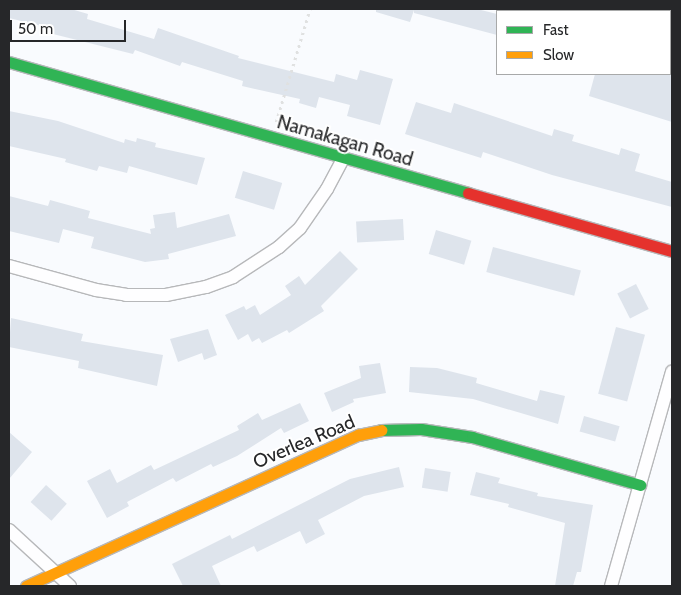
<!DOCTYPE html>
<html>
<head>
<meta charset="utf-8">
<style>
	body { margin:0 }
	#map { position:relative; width:681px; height:595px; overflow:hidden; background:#f9fbfe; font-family:Cabin,sans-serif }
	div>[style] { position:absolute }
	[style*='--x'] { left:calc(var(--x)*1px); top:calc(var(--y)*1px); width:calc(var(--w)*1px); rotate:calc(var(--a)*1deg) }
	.building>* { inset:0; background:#dee4ec; transform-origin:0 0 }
	.path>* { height:2.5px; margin-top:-1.25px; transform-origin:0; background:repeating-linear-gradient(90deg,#e0e1e1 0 2.5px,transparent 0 6.5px) }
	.roads { filter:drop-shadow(1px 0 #b7b8ba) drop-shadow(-1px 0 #b7b8ba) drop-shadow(0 1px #b7b8ba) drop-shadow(0 -1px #b7b8ba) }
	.lane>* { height:6px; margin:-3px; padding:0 3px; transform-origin:3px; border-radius:3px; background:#fefeff }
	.street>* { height:12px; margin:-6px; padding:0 6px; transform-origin:6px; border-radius:6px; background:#fefeff }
	.fast>* { height:11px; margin:-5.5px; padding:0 5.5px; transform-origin:5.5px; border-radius:5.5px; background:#30b455 }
	.slow>* { height:11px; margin:-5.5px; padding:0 5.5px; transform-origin:5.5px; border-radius:5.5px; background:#ff9f0a }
	.jam>* { height:11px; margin:-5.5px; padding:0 5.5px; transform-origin:5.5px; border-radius:5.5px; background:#e5322d }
	span { translate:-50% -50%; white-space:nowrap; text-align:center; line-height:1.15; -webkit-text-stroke:4px #fff; paint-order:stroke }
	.street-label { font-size:19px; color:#262729 }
	.frame { position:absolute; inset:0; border:10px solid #262729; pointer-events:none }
	.legend { position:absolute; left:496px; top:10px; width:175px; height:65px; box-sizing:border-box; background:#fff; border:1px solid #a8a9a9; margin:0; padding:6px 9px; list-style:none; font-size:15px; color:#262729 }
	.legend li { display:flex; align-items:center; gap:10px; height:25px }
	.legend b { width:25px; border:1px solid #a8a9a9 }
	.scale { position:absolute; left:10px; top:20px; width:116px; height:22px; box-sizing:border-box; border:2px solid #262729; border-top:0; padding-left:6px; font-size:15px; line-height:18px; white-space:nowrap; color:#262729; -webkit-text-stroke:4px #fff; paint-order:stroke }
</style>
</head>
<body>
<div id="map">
	<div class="building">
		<i style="clip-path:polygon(9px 9px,71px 9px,88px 14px,87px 19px,154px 39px,158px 28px,239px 56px,238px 58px,334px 82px,336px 74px,357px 80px,360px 70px,393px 79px,380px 125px,347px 116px,350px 105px,319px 97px,316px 108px,299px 103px,300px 99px,242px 86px,243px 81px,182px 62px,180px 66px,135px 50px,133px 54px,49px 33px,50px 28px,9px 18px)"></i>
		<i style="clip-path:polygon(376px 9px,477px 9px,497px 14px,497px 35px,414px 13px,414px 10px,410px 22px,376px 12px)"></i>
		<i style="clip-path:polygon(595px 74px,672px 74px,672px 122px,589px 96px)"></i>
		<i style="clip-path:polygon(416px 102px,451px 113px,454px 103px,552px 136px,554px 129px,574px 135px,572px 141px,619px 155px,621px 148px,640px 154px,635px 171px,672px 182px,672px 207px,552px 175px,483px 152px,481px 158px,405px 134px)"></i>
		<i style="clip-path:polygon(9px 111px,58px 121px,124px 143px,125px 139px,136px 142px,137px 138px,156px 143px,155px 147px,205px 158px,197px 185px,129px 166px,127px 173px,99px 166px,97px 171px,65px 162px,66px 159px,9px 146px)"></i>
		<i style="left:243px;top:171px;width:41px;height:28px;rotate:17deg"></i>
		<i style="clip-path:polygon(9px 196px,48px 206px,50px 200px,90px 211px,88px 218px,151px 234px,150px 229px,155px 228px,153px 215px,175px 212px,177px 228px,229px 214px,236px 236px,168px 254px,169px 259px,145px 262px,91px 248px,94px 237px,63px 229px,59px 243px,9px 231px)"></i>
		<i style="left:403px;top:219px;width:21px;height:47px;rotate:87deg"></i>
		<i style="left:436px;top:230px;width:37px;height:25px;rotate:17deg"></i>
		<i style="left:493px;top:247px;width:91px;height:26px;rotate:15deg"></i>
		<i style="clip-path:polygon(340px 251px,358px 269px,321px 306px,324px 311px,289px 333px,287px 330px,262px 343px,259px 338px,252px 342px,248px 334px,238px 340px,225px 315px,244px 306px,246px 310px,255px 305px,260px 315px,291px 295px,285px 286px,299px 276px,305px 285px)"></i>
		<i style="left:636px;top:284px;width:28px;height:21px;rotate:63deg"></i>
		<i style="clip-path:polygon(11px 318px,83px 334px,81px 341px,163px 355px,157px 386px,78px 368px,79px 361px,9px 347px)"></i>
		<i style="left:616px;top:327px;width:30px;height:69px;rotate:15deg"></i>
		<i style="clip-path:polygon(208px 329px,217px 355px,204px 360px,202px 353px,178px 362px,170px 339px)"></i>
		<i style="clip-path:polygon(380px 363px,386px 393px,353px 399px,354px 402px,332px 412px,324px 393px,361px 378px,359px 366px)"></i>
		<i style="clip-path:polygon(410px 367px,437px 368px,477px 378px,476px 383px,537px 401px,540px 390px,565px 396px,558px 424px,473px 399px,409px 392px)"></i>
		<i style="clip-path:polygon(300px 403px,309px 421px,284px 433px,281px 428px,237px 456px,213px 467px,211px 464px,176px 482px,173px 478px,127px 502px,129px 506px,107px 518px,87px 481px,110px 469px,117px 483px,151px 465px,154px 470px,239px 430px,237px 426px,258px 413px,262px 420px)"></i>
		<i style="left:584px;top:416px;width:37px;height:16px;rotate:16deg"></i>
		<i style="clip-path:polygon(9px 432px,32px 452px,9px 479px)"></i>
		<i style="clip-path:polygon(399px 467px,404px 487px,364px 496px,318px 520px,325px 534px,306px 544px,300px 531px,257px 552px,254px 546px,212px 566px,221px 586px,183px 586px,172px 564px,230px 535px,232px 539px,350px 479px)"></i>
		<i style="left:425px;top:468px;width:26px;height:20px;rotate:9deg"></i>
		<i style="clip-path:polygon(476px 472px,500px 478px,498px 483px,538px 493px,537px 496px,593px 505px,581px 572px,577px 572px,573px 586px,555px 586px,565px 523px,508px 507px,509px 504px,470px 495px)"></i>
		<i style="left:46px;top:485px;width:28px;height:23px;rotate:42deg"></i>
	</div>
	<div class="path">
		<i style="--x:276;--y:122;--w:118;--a:-73.3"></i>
	</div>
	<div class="roads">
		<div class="lane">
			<i style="--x:555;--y:11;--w:2;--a:-63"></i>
			<i style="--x:670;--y:47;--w:2;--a:27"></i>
		</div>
		<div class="street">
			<i style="--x:9;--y:266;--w:90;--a:15.4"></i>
			<i style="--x:96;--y:290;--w:30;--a:9"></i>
			<i style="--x:126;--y:295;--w:40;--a:0"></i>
			<i style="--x:166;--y:295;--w:41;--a:-11.3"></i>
			<i style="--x:206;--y:287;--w:29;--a:-20"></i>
			<i style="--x:233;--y:277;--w:55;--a:-33.1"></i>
			<i style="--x:279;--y:247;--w:28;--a:-42"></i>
			<i style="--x:300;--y:228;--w:47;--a:-55.3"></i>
			<i style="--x:327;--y:189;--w:34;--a:-62"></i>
			<i style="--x:9;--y:530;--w:83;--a:42.6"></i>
			<i style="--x:611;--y:586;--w:223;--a:-74.1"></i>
		</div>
		<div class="fast">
			<i style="--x:9;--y:62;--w:477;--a:15.9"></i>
			<i style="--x:381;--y:430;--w:40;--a:-1.4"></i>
			<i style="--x:421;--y:429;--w:52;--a:8.9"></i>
			<i style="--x:472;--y:437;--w:175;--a:15.9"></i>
		</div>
		<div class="slow">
			<i style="--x:26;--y:586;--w:365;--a:-24.5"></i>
			<i style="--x:358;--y:435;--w:24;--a:-12"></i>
		</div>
		<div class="jam">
			<i style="--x:468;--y:193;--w:212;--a:15.9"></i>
		</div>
	</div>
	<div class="street-label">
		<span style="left:345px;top:141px;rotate:16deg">Namakagan Road</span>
		<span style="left:304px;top:442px;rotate:-23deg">Overlea Road</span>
	</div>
	<div class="frame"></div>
	<ul class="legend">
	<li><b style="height:6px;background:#30b455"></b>Fast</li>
	<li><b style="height:6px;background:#ff9f0a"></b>Slow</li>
	</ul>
	<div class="scale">50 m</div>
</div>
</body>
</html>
